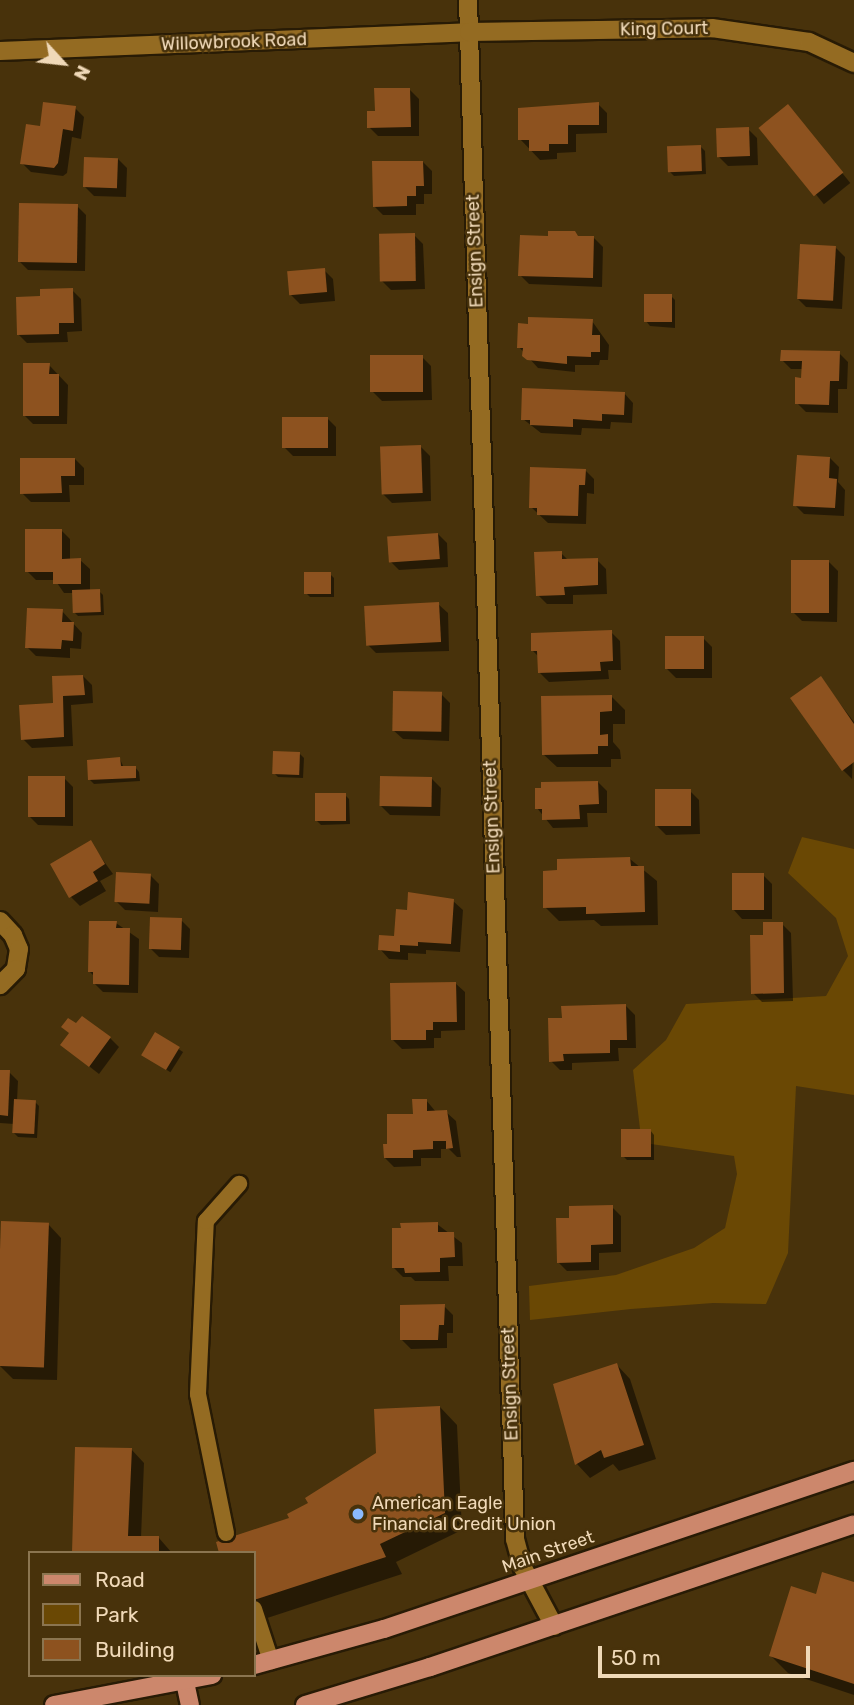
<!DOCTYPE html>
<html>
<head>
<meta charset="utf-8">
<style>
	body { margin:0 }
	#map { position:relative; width:854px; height:1705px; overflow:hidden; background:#48320b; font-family:Rubik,sans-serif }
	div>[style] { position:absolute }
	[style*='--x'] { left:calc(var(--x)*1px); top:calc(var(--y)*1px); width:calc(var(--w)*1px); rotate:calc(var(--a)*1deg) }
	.green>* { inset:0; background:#6a4804 }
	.shadow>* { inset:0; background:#0007; transform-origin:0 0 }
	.building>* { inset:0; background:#8d521f; transform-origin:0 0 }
	.roads { filter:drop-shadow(2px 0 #281b05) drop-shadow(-2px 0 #281b05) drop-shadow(0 2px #281b05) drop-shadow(0 -2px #281b05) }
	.lane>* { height:16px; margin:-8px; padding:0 8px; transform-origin:8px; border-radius:8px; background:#946b22 }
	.street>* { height:18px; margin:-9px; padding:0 9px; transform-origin:9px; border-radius:9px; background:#946b22 }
	.primary>* { height:18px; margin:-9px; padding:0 9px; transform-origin:9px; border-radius:9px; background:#cc876c }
	.dots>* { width:19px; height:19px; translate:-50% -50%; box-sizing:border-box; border:4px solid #48320b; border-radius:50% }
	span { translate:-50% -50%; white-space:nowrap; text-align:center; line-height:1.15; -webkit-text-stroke:5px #48320b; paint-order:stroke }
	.street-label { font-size:18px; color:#f0d9b8 }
	.poi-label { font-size:18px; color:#f0d9b8 }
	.left { translate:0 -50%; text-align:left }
	.legend { position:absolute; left:28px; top:1551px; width:228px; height:126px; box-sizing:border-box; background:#48320b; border:2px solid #8b7550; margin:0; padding:9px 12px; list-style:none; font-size:21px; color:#f0d9b8 }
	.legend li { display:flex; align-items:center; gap:14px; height:35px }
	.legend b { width:35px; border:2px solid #8b7550 }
	.north { position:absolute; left:28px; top:28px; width:70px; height:70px; -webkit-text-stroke:5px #48320b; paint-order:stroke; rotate:117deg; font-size:19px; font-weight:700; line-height:28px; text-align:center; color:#f0d9b8 }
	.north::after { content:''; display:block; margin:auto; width:24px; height:32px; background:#f0d9b8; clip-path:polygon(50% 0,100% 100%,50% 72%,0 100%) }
	.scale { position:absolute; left:598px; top:1646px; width:212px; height:32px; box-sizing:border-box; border:4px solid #f0d9b8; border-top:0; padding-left:9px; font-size:21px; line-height:24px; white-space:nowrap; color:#f0d9b8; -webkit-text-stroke:5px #48320b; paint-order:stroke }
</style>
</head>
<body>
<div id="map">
	<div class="green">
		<i style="clip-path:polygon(802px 837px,854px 849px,854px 1095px,796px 1086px,788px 1253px,766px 1304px,713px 1303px,631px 1309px,530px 1320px,529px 1286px,616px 1275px,694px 1248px,725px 1228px,737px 1174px,734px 1156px,651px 1144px,651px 1129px,640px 1129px,633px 1070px,666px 1040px,686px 1004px,826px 996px,848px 956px,836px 918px,788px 873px)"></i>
	</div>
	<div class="shadow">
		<i style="clip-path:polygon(410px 90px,419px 99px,419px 136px,378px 136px,369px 127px,376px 113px)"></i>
		<i style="clip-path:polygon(598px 104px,607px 113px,607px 133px,576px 134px,576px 152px,557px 153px,557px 159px,540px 160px,520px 139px,558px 109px,558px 105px)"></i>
		<i style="left:788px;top:106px;width:99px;height:34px;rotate:51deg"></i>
		<i style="clip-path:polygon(75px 108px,84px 117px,81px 139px,72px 137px,67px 173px,63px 176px,31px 172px,22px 163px,42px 128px)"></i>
		<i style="clip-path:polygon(748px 129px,757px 138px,758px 165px,728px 166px,719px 157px)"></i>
		<i style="clip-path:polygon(701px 147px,705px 151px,706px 174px,674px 176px,670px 172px)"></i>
		<i style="clip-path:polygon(118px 159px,127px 168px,126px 197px,94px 196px,85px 187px)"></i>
		<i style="clip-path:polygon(423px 162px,432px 171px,432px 194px,424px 194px,424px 204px,416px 204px,416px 215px,383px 215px,374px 206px)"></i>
		<i style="clip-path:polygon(77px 206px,86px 215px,85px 271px,28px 270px,19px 261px)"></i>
		<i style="clip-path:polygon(414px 235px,423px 244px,425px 289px,391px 290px,382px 281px)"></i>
		<i style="clip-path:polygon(594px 238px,603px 247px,602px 287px,529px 284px,520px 275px)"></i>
		<i style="clip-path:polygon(836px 248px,845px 257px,842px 309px,806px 307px,797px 298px)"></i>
		<i style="clip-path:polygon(324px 270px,333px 279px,335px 301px,300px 304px,291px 295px)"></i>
		<i style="clip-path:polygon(72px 290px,81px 299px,82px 331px,67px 332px,68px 342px,27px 343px,18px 334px,42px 298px)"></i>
		<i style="clip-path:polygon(671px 296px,675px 300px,675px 328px,650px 326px,646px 321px)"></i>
		<i style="clip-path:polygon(592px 321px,609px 345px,608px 360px,600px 360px,599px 365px,575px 365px,575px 372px,538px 368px,519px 347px)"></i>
		<i style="clip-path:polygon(839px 353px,848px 362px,847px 389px,838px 389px,838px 413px,806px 412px,797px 403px,803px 369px,791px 369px,782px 360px)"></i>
		<i style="clip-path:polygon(422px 357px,431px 366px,432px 400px,382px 401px,373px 392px)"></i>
		<i style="clip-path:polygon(49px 365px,68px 385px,67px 424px,33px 424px,24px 415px)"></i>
		<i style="clip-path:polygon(624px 393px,633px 403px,632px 423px,611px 422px,610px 429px,582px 428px,581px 435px,541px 433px,523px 419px)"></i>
		<i style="clip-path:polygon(327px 418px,336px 427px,336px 456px,293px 456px,284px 447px)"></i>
		<i style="clip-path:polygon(420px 446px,430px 456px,431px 501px,392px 503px,383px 494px)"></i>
		<i style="clip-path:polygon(830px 458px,839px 467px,838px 482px,845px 490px,844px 516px,804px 514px,795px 505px)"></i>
		<i style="clip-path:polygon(75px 459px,84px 468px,84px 485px,69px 485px,70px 502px,31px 502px,22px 493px)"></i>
		<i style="clip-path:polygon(585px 470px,594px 479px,594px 494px,587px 493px,586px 524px,548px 523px,531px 507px)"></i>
		<i style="clip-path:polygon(61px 530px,70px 539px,70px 560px,80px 560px,90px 569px,90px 591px,99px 591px,103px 595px,104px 615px,78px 616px,74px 612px,74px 593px,64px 593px,55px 580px,36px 580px,27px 571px)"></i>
		<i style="clip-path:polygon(438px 534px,447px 543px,448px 567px,399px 570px,390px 561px)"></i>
		<i style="clip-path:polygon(561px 553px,569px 561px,597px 560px,606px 569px,607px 594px,573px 595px,573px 604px,547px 604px,538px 595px)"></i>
		<i style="clip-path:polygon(829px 562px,838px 571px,837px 622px,802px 621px,793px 612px)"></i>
		<i style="clip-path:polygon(330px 574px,334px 578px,334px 597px,310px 597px,306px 593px)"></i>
		<i style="clip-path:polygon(438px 604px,448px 613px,449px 651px,376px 653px,367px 644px)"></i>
		<i style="clip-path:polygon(62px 611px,82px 633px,81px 649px,70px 648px,70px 658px,36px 656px,27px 647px)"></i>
		<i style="clip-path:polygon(611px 632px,620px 641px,621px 670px,608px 670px,609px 679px,549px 682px,540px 673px,539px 657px,533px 651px)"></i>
		<i style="clip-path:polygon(703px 638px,712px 647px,712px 678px,676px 678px,667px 669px)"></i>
		<i style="clip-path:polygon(83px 676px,92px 685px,93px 703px,71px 705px,73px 746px,32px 748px,23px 739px,55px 705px,54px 678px)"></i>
		<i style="clip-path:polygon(821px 679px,854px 722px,852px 779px,843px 770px)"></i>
		<i style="clip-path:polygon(441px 694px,450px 703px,449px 741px,403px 739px,393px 730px)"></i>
		<i style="clip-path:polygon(611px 696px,625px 710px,625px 724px,613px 724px,613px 742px,620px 750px,621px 759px,611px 759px,611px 767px,557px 767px,543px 754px)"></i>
		<i style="clip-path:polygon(300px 754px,304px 758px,303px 778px,278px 777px,274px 773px)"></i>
		<i style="clip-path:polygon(120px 759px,124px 768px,135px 767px,139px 772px,140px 781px,94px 784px,90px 780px)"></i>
		<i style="clip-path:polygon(64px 778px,73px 787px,73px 826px,38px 825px,29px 816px)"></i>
		<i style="clip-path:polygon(431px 778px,441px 788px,440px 816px,390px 815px,381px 806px)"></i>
		<i style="clip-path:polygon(598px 782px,607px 791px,607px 813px,587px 813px,588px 827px,553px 828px,537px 808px)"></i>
		<i style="clip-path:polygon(690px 791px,699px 800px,700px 834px,666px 835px,657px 826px)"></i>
		<i style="clip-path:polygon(345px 795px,349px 799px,350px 824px,321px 825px,317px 821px)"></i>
		<i style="clip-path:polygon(90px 842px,113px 874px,100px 881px,106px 891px,80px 906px,71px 897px)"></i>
		<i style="clip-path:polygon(630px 859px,657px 881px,658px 925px,601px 926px,594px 920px,559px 921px,545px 907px)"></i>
		<i style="clip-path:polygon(150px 875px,159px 884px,158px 912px,125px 910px,116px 901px)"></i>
		<i style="clip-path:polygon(763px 875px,772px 884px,772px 919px,742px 919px,733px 909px)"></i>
		<i style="clip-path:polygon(453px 901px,463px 910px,460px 952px,426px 950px,426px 954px,408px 953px,408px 960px,389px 959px,380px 949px,396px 938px,408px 912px)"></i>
		<i style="clip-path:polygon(181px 920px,190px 929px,189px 958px,159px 957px,150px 948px)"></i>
		<i style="clip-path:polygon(116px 923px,139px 939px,138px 993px,103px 992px,94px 983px,94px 976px,89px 971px)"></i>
		<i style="clip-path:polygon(782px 924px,791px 933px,793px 1001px,762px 1002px,753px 993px,765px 937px)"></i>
		<i style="clip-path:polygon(455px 983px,465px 992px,465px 1030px,441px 1031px,441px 1038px,434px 1038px,434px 1048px,402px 1049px,393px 1040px)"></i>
		<i style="clip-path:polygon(626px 1006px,635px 1015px,636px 1048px,618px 1048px,619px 1061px,572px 1063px,572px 1070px,560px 1070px,551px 1061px,564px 1019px)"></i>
		<i style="left:156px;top:1035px;width:32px;height:24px;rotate:32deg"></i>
		<i style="clip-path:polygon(110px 1038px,119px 1047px,99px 1074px,62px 1045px)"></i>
		<i style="clip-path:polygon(0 1072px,9px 1072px,18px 1081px,17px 1101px,35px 1102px,39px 1106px,37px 1138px,18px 1137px,14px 1133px,14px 1124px,0 1123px)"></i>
		<i style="clip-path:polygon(426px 1100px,436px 1112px,446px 1112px,456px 1121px,461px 1157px,457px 1157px,449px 1149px,441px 1149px,441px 1158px,421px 1158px,421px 1166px,394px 1167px,385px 1158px,389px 1145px)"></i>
		<i style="clip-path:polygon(650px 1130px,654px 1135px,654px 1160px,627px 1160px,623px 1156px)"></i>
		<i style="clip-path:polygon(612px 1207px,621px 1216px,621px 1252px,599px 1253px,599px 1270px,567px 1271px,558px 1262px,571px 1219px)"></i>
		<i style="clip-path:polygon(48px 1224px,61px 1238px,57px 1380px,13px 1379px,0 1366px,0 1267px)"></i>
		<i style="clip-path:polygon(437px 1224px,462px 1243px,463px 1266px,448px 1266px,449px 1281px,415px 1281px,411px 1277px,403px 1277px,394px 1268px)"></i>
		<i style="clip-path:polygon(444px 1306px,453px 1315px,453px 1333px,447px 1333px,447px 1348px,411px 1349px,402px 1340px)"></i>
		<i style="clip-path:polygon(617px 1365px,630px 1379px,656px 1459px,619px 1471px,613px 1464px,590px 1478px,577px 1464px,556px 1385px)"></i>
		<i style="clip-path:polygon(440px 1407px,457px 1425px,462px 1530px,396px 1562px,402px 1574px,255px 1622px,254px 1553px,291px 1519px)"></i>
		<i style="clip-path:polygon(131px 1449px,144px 1463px,141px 1538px,159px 1538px,172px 1553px,73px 1553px)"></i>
		<i style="clip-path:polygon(854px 1584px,854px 1695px,788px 1673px,771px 1656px,817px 1596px)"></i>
	</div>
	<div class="building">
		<i style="clip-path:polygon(374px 88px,410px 88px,411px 127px,367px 128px,367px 111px,375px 111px)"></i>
		<i style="clip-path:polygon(43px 102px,76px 106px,73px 131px,63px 129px,58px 163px,54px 168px,20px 164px,26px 124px,40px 126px)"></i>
		<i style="clip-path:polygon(599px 102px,599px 125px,568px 125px,568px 144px,549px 144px,549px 151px,529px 151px,529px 140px,518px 140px,518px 108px)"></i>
		<i style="left:788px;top:104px;width:88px;height:38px;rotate:51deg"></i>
		<i style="left:749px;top:127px;width:29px;height:33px;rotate:88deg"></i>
		<i style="left:701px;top:145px;width:26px;height:34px;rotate:88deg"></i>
		<i style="left:84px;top:157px;width:34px;height:30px;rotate:2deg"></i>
		<i style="clip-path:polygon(372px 161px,423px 161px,424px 186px,416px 186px,416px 196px,407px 196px,407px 206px,373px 207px)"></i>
		<i style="left:19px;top:203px;width:59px;height:59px;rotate:1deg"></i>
		<i style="clip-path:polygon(548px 231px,575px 231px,578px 236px,594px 236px,593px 278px,518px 276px,520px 235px,548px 236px)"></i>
		<i style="left:415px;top:233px;width:48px;height:36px;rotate:89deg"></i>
		<i style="left:800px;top:244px;width:36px;height:55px;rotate:3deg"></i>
		<i style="left:325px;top:268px;width:24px;height:38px;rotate:85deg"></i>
		<i style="clip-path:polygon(73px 288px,74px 323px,59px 323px,59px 334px,17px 335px,16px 297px,40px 296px,40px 289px)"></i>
		<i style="left:644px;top:294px;width:28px;height:28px"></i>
		<i style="clip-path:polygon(528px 317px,593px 319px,592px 335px,600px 335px,600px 352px,591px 352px,591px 357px,567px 356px,567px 364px,527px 360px,522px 356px,523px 348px,517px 348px,518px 323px,528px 324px)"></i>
		<i style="clip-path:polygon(781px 350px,840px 351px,839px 381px,830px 381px,829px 405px,795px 404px,795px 377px,801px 378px,802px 361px,780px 361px)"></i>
		<i style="left:423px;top:355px;width:37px;height:53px;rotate:90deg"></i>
		<i style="clip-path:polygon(23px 363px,50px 363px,49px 374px,59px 374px,59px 416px,23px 416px)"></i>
		<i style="clip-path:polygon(522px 388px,625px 392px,624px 415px,602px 414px,602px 421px,573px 419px,573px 427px,530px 425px,530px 420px,521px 420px)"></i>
		<i style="left:282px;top:417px;width:46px;height:31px"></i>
		<i style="left:421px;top:445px;width:48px;height:41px;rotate:88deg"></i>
		<i style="clip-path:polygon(797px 455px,830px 457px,829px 478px,837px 479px,835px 508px,793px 506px)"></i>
		<i style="clip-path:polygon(20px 458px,75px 458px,75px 476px,61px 476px,62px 493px,20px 494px)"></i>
		<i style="clip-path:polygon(530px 467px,586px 469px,585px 485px,579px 485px,578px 516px,537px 515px,537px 508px,529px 508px)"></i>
		<i style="clip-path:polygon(25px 529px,62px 529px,62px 559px,81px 558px,81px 584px,53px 584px,53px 572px,25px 572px)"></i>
		<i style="left:438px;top:533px;width:26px;height:51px;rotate:86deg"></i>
		<i style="clip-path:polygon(562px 551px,562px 559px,598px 558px,598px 585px,564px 587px,565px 595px,536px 596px,534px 552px)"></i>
		<i style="left:791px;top:560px;width:38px;height:53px"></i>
		<i style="left:304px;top:572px;width:27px;height:22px"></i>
		<i style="left:100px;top:589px;width:23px;height:28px;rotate:88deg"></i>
		<i style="left:439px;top:602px;width:40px;height:75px;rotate:87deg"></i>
		<i style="clip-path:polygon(27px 608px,63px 609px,62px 622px,74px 622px,73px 641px,62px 640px,61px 649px,25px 648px)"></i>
		<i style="clip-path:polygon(612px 630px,613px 661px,600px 662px,601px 671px,538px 673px,537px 651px,531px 651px,531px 633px)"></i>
		<i style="left:704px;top:636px;width:33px;height:39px;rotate:90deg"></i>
		<i style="clip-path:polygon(83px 675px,85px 695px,63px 696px,64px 737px,21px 740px,19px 705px,53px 703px,52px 676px)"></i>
		<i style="clip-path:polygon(821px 676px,854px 724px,854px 762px,842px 771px,790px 698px)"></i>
		<i style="left:393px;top:691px;width:49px;height:40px;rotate:1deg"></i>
		<i style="clip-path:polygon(612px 695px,612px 711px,600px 712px,600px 735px,608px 734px,608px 746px,598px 746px,598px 754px,542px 755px,541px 696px)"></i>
		<i style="left:273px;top:751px;width:27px;height:23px;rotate:2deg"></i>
		<i style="clip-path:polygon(120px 757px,121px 766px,136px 766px,136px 778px,88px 780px,87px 760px)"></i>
		<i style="left:28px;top:776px;width:37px;height:41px"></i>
		<i style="left:380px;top:776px;width:52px;height:30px;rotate:1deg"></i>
		<i style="clip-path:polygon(598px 781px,599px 804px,579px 805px,580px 819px,542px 820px,542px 809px,535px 809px,535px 788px,541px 788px,541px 782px)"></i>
		<i style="left:691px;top:789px;width:37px;height:36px;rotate:90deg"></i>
		<i style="left:346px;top:793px;width:28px;height:31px;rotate:90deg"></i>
		<i style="clip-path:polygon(91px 840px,105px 864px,93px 872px,98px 881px,69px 898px,50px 864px)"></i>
		<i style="clip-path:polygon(630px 857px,631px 866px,644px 866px,645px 912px,586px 914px,586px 907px,543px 908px,543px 871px,557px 870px,557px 859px)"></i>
		<i style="left:116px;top:872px;width:35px;height:30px;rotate:3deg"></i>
		<i style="left:732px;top:873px;width:32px;height:37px"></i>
		<i style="clip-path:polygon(408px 892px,454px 899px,451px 944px,418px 942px,418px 946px,400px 945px,400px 952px,378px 950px,379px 935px,394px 936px,396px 909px,407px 910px)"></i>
		<i style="left:150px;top:917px;width:32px;height:32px;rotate:2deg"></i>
		<i style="clip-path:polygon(89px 921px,117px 921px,116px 928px,130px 928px,129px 985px,93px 984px,93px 972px,88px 972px)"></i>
		<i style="clip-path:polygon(763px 922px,783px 922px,784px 993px,751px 994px,750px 935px,763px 935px)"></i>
		<i style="clip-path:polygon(456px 982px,457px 1022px,433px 1022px,433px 1030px,426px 1030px,426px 1040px,391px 1040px,390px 983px)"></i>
		<i style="clip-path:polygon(626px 1004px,627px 1040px,610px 1040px,610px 1053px,563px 1054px,564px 1061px,549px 1062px,548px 1018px,562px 1018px,561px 1006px)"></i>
		<i style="clip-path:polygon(82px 1016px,111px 1037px,89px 1067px,60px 1045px,69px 1033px,61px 1027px,68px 1018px,76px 1023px)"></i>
		<i style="left:155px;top:1032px;width:29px;height:27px;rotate:31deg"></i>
		<i style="clip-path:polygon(0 1070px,10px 1070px,8px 1116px,0 1115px)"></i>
		<i style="left:14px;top:1099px;width:22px;height:34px;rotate:3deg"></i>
		<i style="clip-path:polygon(412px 1099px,427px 1099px,427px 1111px,447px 1110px,453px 1148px,446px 1149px,446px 1141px,433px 1141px,433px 1149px,413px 1150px,413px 1158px,384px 1158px,383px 1144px,387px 1144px,387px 1114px,413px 1114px)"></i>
		<i style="left:621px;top:1129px;width:30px;height:28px"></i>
		<i style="clip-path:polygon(613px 1205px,613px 1244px,591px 1245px,591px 1262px,557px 1263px,556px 1218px,569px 1218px,569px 1206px)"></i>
		<i style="left:1px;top:1221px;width:48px;height:145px;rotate:2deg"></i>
		<i style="clip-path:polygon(438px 1222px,438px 1232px,454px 1232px,455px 1257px,440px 1258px,440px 1272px,405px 1273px,404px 1268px,392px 1268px,392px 1228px,401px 1228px,400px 1223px)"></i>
		<i style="clip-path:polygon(445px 1304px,444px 1325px,439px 1325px,438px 1340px,400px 1340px,400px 1305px)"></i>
		<i style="clip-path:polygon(617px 1363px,644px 1445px,604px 1458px,601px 1450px,575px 1465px,553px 1384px)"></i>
		<i style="clip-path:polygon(440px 1406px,445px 1513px,380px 1544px,386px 1557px,254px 1600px,254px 1553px,219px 1553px,216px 1542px,289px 1518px,287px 1514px,308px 1503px,305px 1498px,376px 1453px,374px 1409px)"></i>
		<i style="clip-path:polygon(75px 1447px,132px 1448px,128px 1536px,159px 1536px,159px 1553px,72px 1553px)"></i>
		<i style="clip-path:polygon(822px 1572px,854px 1582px,854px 1684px,769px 1656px,791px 1586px,816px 1594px)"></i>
	</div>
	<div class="roads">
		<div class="lane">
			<i style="--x:226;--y:1533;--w:142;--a:-101.4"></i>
			<i style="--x:198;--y:1394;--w:173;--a:-87.4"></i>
			<i style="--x:206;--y:1221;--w:50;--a:-48.3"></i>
			<i style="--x:254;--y:1609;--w:55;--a:71.9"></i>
		</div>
		<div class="street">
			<i style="--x:468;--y:0;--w:1540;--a:88.25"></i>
			<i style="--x:515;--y:1539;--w:28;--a:75"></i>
			<i style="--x:522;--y:1566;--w:68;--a:61.9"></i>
			<i style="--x:0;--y:51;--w:469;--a:-2.3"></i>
			<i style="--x:469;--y:32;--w:243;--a:-0.9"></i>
			<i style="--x:712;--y:28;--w:98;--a:8.2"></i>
			<i style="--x:809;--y:42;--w:50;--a:25"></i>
			<i style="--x:0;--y:921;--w:19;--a:47"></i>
			<i style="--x:13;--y:935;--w:15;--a:67"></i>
			<i style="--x:19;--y:949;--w:20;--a:99"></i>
			<i style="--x:16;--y:969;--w:23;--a:135"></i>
		</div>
		<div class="primary">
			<i style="--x:254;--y:1665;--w:135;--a:-15.5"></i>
			<i style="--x:384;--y:1629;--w:496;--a:-18.6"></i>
			<i style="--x:185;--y:1682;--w:24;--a:78"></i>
			<i style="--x:54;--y:1705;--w:161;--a:-10.8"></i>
			<i style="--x:305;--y:1705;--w:131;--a:-16.9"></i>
			<i style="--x:430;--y:1667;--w:447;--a:-18.6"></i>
		</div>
	</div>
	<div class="dots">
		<i style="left:358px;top:1514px;background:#8bb9fc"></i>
	</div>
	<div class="street-label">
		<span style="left:664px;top:29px;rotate:-1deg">King Court</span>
		<span style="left:234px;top:42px;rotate:-2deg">Willowbrook Road</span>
		<span style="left:475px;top:251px;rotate:-92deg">Ensign Street</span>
		<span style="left:492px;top:817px;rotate:-92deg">Ensign Street</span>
		<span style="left:510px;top:1384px;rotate:-92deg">Ensign Street</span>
		<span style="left:548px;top:1552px;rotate:-19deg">Main Street</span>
	</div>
	<div class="poi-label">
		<span class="left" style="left:372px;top:1514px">American Eagle<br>Financial Credit Union</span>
	</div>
	<ul class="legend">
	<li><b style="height:9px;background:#cc876c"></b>Road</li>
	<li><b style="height:19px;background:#6a4804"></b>Park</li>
	<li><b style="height:19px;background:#8d521f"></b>Building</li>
	</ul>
	<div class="north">N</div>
	<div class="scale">50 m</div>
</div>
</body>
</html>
